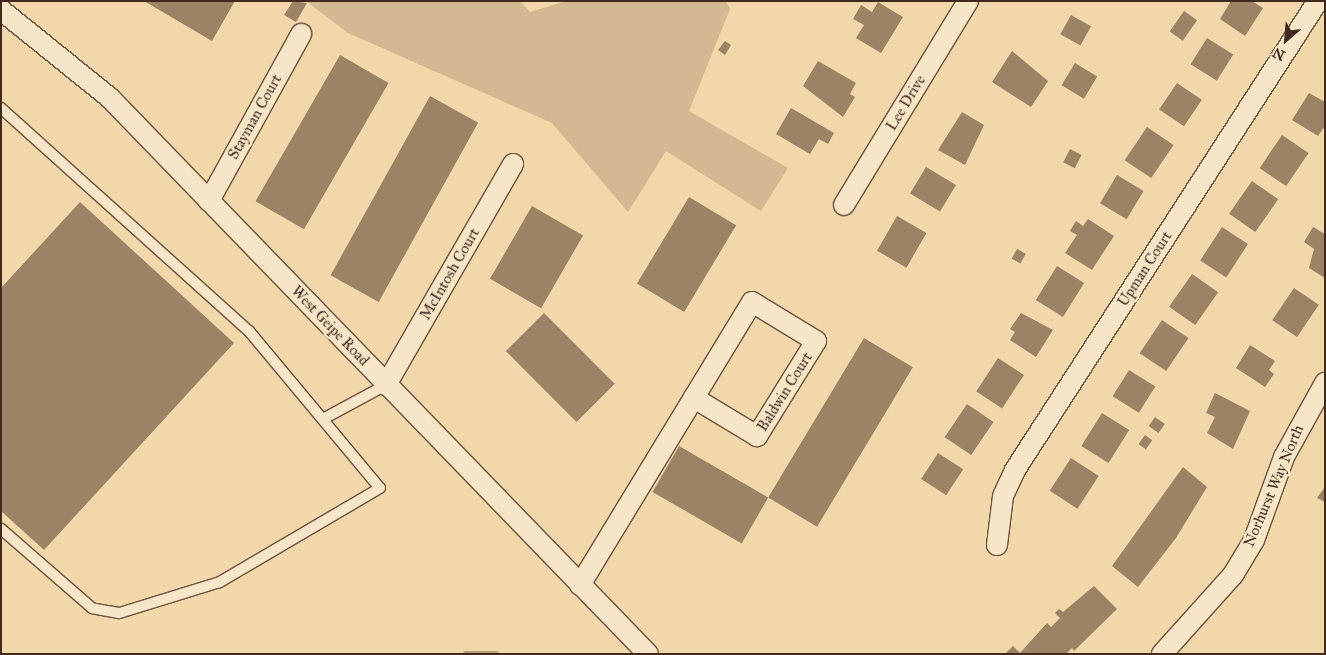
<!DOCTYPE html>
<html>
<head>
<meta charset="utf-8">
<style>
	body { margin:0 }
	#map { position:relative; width:1326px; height:655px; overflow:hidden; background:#f1d7a9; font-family:"IM FELL Great Primer",serif }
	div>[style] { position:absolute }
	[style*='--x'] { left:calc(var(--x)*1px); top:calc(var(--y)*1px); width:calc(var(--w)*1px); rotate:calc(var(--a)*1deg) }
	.green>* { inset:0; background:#d3b991 }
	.stream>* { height:6px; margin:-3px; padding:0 3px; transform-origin:3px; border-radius:3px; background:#b59c79 }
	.building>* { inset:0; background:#9d8366; transform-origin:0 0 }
	.roads { filter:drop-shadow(1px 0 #6d5440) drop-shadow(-1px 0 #6d5440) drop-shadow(0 1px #6d5440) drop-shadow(0 -1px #6d5440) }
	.service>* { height:10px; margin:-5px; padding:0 5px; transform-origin:5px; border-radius:5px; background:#f6e5c7 }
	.minor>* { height:20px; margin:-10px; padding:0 10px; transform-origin:10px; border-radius:10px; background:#f6e5c7 }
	span { translate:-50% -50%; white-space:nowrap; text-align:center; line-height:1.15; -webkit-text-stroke:5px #f6e5c7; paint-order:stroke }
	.street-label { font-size:15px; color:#41291d }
	.frame { position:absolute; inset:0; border:2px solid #41291d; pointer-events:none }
	.north { position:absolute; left:1261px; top:15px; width:50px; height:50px; -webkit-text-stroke:4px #f6e5c7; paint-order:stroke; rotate:207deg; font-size:14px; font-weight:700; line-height:20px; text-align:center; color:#41291d }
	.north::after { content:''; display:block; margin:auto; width:18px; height:22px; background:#41291d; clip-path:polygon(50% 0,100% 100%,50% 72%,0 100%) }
</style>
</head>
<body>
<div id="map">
	<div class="green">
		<i style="clip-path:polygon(306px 1px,520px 1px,530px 12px,566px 1px,726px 1px,730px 9px,689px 111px,788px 168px,761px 211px,666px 151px,628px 212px,552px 123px,348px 33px)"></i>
	</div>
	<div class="stream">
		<i style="--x:466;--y:654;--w:30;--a:0"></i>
	</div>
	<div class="building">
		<i style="clip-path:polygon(144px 1px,235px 1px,212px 41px)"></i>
		<i style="clip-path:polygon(293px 1px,307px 3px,296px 22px,284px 15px)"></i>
		<i style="clip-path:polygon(1231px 1px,1252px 1px,1263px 8px,1245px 36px,1220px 19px)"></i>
		<i style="clip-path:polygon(878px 2px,903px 17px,881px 53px,856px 38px,864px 25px,853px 19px,861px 5px,872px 12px)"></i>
		<i style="left:1184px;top:11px;width:16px;height:25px;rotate:35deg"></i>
		<i style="left:1071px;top:15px;width:23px;height:22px;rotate:29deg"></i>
		<i style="left:1207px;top:38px;width:31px;height:31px;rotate:32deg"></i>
		<i style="clip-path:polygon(725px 41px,731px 45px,725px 55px,718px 50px)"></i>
		<i style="clip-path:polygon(1012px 51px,1048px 81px,1031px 107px,992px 82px)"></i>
		<i style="left:340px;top:55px;width:56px;height:169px;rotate:30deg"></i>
		<i style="clip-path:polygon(818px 61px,856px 83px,850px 94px,855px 97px,843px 117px,803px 86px)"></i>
		<i style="left:1075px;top:63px;width:26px;height:26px;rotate:31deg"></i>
		<i style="left:1177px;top:83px;width:30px;height:32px;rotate:34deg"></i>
		<i style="clip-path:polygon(1309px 93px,1325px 102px,1325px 126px,1318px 136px,1292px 120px)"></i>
		<i style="left:430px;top:96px;width:55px;height:205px;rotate:29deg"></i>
		<i style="clip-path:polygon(791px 108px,834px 133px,828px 144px,819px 139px,810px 154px,776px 134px)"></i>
		<i style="clip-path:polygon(962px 112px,984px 125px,965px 165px,938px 150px)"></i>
		<i style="left:1147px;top:127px;width:32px;height:40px;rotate:34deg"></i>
		<i style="left:1282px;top:135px;width:32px;height:40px;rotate:34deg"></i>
		<i style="left:1070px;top:149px;width:13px;height:15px;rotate:27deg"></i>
		<i style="left:926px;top:167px;width:35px;height:31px;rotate:31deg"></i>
		<i style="left:1117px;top:175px;width:31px;height:33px;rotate:31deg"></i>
		<i style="left:1252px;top:181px;width:32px;height:40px;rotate:35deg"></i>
		<i style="left:689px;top:197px;width:55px;height:101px;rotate:31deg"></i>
		<i style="clip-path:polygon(80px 202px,234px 343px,44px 550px,1px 511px,1px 288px)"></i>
		<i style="left:532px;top:206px;width:59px;height:84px;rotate:30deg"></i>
		<i style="left:897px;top:216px;width:34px;height:40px;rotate:30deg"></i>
		<i style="clip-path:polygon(1088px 219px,1114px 236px,1092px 270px,1065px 253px,1077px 235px,1070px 231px,1076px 221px,1083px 226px)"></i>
		<i style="left:1222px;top:227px;width:31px;height:40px;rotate:33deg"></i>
		<i style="clip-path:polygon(1313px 227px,1325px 234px,1325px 278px,1309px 268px,1314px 249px,1304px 242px)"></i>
		<i style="left:1017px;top:249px;width:10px;height:11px;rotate:29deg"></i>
		<i style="left:1057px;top:266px;width:32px;height:40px;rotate:32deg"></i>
		<i style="left:1192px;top:274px;width:32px;height:40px;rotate:35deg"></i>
		<i style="left:1294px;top:288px;width:30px;height:39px;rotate:34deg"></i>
		<i style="left:544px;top:313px;width:100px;height:54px;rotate:45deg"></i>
		<i style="clip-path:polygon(1021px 313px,1053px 330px,1036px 357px,1010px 340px,1015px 332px,1010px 329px)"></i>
		<i style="left:1162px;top:320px;width:32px;height:40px;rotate:34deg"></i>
		<i style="left:864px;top:338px;width:57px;height:186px;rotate:31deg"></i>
		<i style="clip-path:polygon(1250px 345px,1275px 361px,1269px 370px,1274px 374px,1265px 387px,1236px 368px)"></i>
		<i style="left:998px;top:358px;width:31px;height:40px;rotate:33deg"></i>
		<i style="left:1129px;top:370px;width:31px;height:31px;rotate:32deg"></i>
		<i style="clip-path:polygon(1215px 393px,1250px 411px,1233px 449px,1207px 433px,1215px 417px,1206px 413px)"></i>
		<i style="left:967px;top:404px;width:32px;height:40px;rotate:34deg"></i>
		<i style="left:1102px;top:413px;width:32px;height:39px;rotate:32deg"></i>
		<i style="left:1155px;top:417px;width:12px;height:11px;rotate:35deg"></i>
		<i style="left:1145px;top:435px;width:9px;height:11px;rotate:36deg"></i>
		<i style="left:679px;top:446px;width:103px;height:53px;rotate:30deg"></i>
		<i style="left:938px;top:453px;width:30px;height:31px;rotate:33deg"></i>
		<i style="left:1071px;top:458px;width:33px;height:39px;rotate:33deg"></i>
		<i style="clip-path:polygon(1183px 467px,1207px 487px,1176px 538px,1138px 587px,1112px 566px)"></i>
		<i style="clip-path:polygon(1325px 487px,1325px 502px,1317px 498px)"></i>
		<i style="clip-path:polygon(1094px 586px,1117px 609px,1074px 651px,1072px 648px,1066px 654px,1006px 653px,1013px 646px,1020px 653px,1047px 623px,1051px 627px,1060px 618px,1055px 613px,1059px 609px,1063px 612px)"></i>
	</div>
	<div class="roads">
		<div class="service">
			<i style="--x:1;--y:108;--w:334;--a:42"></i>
			<i style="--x:249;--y:331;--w:204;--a:50.2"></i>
			<i style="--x:380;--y:488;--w:186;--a:149.6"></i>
			<i style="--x:220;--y:582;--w:106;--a:162.9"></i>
			<i style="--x:119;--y:613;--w:27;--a:-170"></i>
			<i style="--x:92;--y:608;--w:121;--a:-139"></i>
			<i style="--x:323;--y:419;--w:72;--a:-28.4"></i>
		</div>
		<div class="minor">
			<i style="--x:1;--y:10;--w:139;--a:38.9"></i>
			<i style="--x:109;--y:97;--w:775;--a:45.94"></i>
			<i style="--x:209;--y:201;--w:191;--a:-61.1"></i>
			<i style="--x:844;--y:205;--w:239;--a:-58.7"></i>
			<i style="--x:386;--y:385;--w:255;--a:-60.1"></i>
			<i style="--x:997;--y:545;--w:49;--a:-83"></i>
			<i style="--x:1003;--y:496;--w:29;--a:-65"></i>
			<i style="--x:1015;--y:470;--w:558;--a:-57.14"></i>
			<i style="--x:580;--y:585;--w:331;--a:-58.7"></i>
			<i style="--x:752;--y:302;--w:75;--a:31.4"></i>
			<i style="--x:816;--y:341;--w:112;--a:121.8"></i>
			<i style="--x:757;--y:436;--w:74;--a:-148.9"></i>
			<i style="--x:1162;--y:654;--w:106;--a:-48.1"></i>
			<i style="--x:1233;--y:575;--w:41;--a:-59"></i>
			<i style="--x:1254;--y:540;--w:88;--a:-70.1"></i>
			<i style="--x:1284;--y:457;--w:85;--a:-61"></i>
		</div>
	</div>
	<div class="street-label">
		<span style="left:906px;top:103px;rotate:-59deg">Lee Drive</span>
		<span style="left:255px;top:117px;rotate:-61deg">Stayman Court</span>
		<span style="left:1145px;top:269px;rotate:-57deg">Upman Court</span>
		<span style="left:450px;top:274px;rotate:-60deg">McIntosh Court</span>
		<span style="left:330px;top:326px;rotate:46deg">West Geipe Road</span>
		<span style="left:785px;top:392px;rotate:-58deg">Baldwin Court</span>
		<span style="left:1274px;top:486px;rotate:-67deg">Norhurst Way North</span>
	</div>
	<div class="frame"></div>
	<div class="north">N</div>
</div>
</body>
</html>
